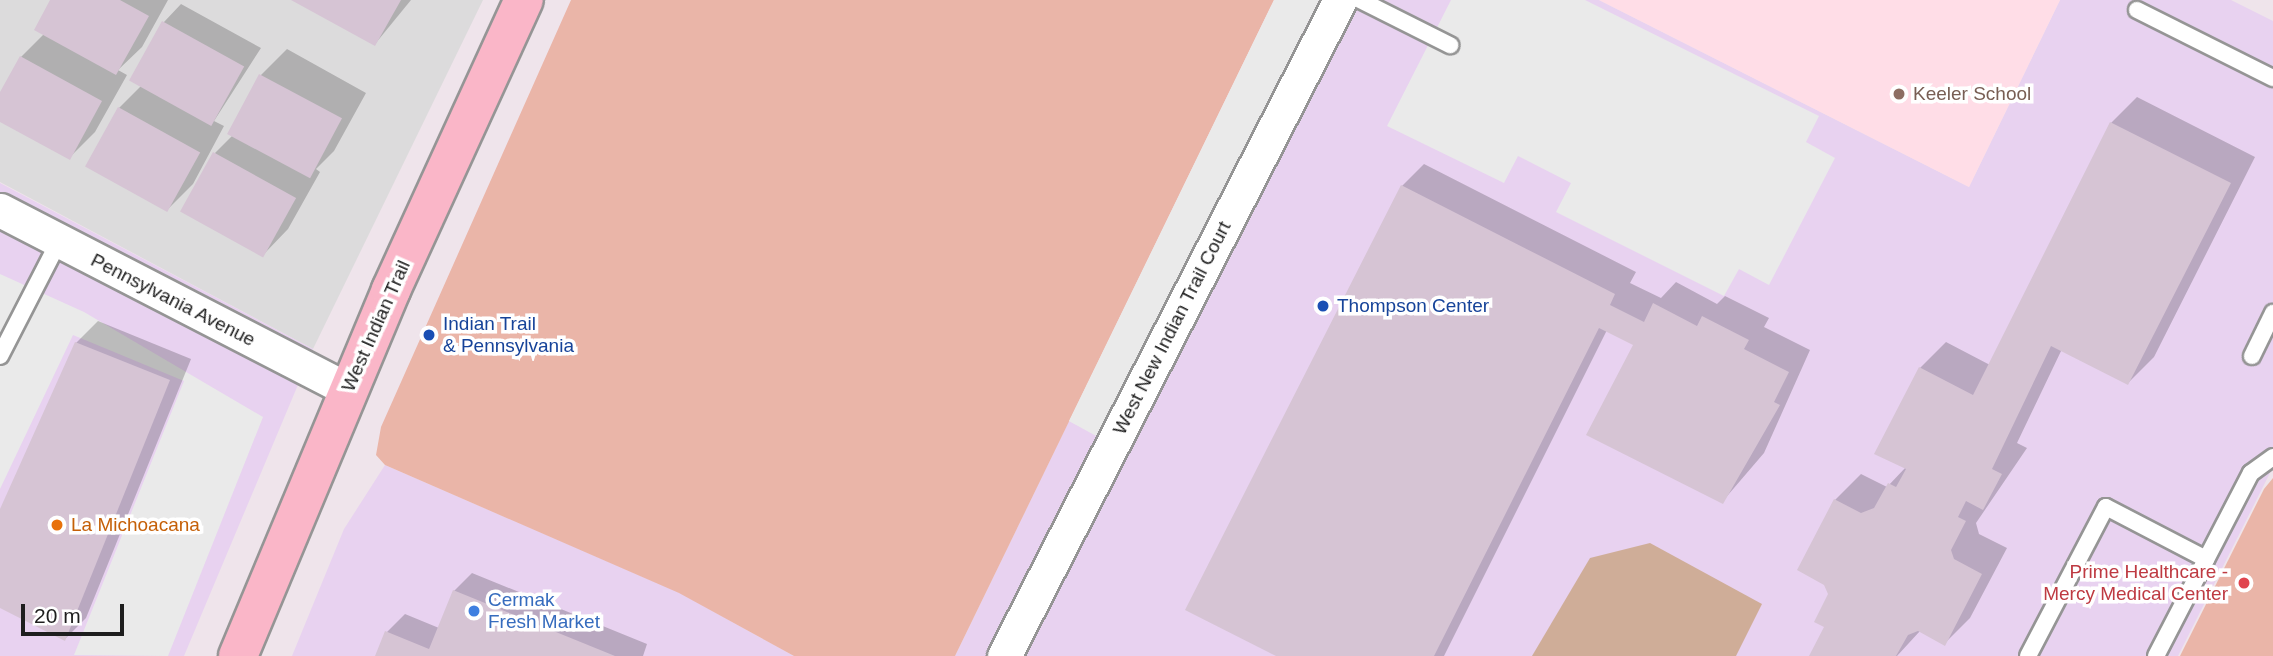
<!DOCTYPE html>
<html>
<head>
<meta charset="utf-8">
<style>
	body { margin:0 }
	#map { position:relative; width:2273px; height:656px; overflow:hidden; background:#efe4eb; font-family:Arial,sans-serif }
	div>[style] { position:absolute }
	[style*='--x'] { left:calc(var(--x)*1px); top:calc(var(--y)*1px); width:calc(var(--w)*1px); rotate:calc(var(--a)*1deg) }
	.residential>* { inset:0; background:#dcdbdc }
	.commercial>* { inset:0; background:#e8d2f0 }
	.education>* { inset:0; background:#ffdde7 }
	.grass>* { inset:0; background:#eab5a8 }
	.forest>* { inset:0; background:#cfad98 }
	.parking>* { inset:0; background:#eaeaea }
	.shadow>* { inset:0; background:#0003 }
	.building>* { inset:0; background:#d6c4d4; transform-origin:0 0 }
	.roads { filter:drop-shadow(2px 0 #959595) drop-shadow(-2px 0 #959595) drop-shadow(0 2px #959595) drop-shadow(0 -2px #959595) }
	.lane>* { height:16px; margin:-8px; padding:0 8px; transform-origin:8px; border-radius:8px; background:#fff }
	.street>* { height:33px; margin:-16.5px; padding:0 16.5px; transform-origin:16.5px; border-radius:16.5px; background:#fff }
	.secondary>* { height:38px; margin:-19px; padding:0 19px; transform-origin:19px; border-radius:19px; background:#fab6c8 }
	.dots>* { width:19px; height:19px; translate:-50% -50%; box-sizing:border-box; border:4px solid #fff; border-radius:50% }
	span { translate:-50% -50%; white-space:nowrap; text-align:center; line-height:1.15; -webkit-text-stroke:7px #fff; paint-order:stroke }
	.education-label { font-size:19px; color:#785e54 }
	.left { translate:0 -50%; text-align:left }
	.street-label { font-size:19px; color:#1e1e1e }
	.transit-label { font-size:19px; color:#164399 }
	.food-label { font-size:19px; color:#c56008 }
	.health-label { font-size:19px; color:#be3a42 }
	.right { translate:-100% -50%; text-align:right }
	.shop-label { font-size:19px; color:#366cbe }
	.scale { position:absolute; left:21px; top:604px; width:103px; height:32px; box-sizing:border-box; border:4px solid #1e1e1e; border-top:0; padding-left:9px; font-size:21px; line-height:24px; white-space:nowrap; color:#1e1e1e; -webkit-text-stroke:5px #fff; paint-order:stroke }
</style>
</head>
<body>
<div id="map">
	<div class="residential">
		<i style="clip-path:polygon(0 0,483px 0,313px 349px,0 182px)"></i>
	</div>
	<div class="commercial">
		<i style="clip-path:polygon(1319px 0,1599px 0,1969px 187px,2060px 0,2231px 0,2273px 21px,2273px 467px,2178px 656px,955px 656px,1069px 421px,1098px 436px)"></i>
		<i style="clip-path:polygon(0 183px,313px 349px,184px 656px,0 656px)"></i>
		<i style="clip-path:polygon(385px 465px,680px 593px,794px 656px,292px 656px,344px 529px)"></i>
	</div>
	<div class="education">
		<i style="clip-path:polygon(1599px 0,2060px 0,1969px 187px)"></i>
	</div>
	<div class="grass">
		<i style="clip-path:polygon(571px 0,1274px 0,955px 656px,794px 656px,679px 593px,385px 465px,376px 455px,381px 427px)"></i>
		<i style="clip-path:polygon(2273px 478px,2273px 656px,2180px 656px,2264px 489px)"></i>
	</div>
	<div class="forest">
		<i style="clip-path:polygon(1650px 543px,1762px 604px,1736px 656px,1532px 656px,1590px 558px)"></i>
	</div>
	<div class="parking">
		<i style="clip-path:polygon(1274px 0,1319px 0,1098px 437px,1069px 421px)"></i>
		<i style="clip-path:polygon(1451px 0,1585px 0,1819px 116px,1806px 142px,1835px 158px,1769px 285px,1739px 269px,1724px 296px,1556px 212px,1571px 183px,1518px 156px,1504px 183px,1387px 126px)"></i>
		<i style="clip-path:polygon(0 274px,84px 312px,263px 417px,168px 656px,74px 655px,184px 381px,73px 335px,0 489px)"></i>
	</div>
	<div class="shadow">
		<i style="clip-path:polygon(52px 0,168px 0,142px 47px,118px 70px,127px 75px,95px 132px,69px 158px,0 120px,0 95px,21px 57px,45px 33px)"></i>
		<i style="clip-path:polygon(295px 0,411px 0,375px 44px)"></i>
		<i style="clip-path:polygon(181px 4px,261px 48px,214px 121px,224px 126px,193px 184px,167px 210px,119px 108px,142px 85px,164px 22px)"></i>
		<i style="clip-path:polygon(287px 49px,366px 93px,334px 151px,316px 169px,320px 172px,288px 229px,263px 255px,215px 153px,233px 135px,261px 75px)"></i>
		<i style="clip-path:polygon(2137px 97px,2255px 157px,2154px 357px,2128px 383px,2062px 349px,2017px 443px,2027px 448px,1976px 523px,1979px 534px,2007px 548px,1970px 618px,1944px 644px,1920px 631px,1897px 656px,1811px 656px,1826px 626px,1830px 594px,1825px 583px,1799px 569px,1835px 500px,1861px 474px,1887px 487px,1906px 467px,1920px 368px,1946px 342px,1990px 365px,2111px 123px)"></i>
		<i style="clip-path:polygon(1424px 164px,1636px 272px,1630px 283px,1661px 298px,1676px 282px,1717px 304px,1725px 296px,1769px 318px,1764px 327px,1810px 350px,1764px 453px,1722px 502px,1635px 344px,1607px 330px,1444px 656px,1280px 656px,1402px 186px)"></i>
		<i style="clip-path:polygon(98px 321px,191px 359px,86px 618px,65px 639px,0 606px,0 519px,76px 343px)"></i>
		<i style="clip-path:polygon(472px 573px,647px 644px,643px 656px,377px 656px,387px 632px,405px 614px,439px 628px,454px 591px)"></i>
	</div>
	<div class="building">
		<i style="clip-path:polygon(50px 0,120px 0,149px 16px,116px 75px,34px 30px)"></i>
		<i style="clip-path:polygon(291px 0,401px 0,375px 46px)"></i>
		<i style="left:162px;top:21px;width:94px;height:68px;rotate:29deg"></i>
		<i style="clip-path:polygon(20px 56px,102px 101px,70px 160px,0 122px,0 92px)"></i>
		<i style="left:259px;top:74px;width:94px;height:68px;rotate:28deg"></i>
		<i style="left:118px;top:107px;width:94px;height:68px;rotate:29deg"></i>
		<i style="clip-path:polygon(2110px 122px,2231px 183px,2128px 385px,2051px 346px,1992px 469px,2002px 474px,1983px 510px,1966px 501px,1958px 517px,1966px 521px,1951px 550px,1954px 559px,1982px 574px,1945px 646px,1918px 631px,1908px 635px,1896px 656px,1809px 656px,1824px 627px,1814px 622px,1828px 594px,1824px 585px,1797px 570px,1834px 499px,1861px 513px,1874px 508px,1888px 483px,1896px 487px,1906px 469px,1874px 454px,1919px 367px,1973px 395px)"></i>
		<i style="left:213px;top:152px;width:95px;height:68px;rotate:29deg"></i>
		<i style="clip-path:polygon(1401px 185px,1615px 294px,1610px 305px,1644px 322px,1653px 303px,1697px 326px,1702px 316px,1749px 340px,1744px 349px,1789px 372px,1774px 402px,1780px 405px,1723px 504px,1586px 435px,1633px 345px,1599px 328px,1434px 656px,1276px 656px,1185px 610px)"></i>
		<i style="clip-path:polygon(75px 342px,170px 380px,65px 641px,0 608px,0 509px)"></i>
		<i style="clip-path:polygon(453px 590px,615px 656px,375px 656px,385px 631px,429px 649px)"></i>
	</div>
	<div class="roads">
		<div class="lane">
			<i style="--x:1360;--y:0;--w:101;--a:26.6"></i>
			<i style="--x:2137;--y:10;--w:152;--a:26.6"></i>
			<i style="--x:0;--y:356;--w:129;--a:-62.8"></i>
			<i style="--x:2252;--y:356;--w:48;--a:-64"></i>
			<i style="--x:2028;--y:656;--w:168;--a:-62.4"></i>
			<i style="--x:2106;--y:507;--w:113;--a:27.5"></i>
			<i style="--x:2156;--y:656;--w:206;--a:-62.6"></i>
			<i style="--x:2251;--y:473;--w:27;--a:-36"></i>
		</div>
		<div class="street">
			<i style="--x:0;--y:210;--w:390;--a:27.3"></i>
			<i style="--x:1004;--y:656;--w:737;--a:-62.88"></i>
		</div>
		<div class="secondary">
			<i style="--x:238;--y:656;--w:397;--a:-67.3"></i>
			<i style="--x:391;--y:290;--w:319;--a:-65.4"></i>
		</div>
	</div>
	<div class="dots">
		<i style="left:1899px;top:94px;background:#8d6e63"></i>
		<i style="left:1323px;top:306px;background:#1a4fb4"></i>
		<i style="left:429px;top:335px;background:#1a4fb4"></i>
		<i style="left:57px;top:525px;background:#e8710a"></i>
		<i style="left:2244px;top:583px;background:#e0444e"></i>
		<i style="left:474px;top:611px;background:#3f7fe0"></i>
	</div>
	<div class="education-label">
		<span class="left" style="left:1913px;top:94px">Keeler School</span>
	</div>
	<div class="street-label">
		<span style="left:173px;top:300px;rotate:27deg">Pennsylvania Avenue</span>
		<span style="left:376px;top:326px;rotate:-66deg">West Indian Trail</span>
		<span style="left:1172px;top:328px;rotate:-63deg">West New Indian Trail Court</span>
	</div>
	<div class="transit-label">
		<span class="left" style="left:1337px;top:306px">Thompson Center</span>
		<span class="left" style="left:443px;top:335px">Indian Trail<br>&amp; Pennsylvania</span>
	</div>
	<div class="food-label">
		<span class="left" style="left:71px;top:525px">La Michoacana</span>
	</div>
	<div class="health-label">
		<span class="right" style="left:2228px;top:583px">Prime Healthcare -<br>Mercy Medical Center</span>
	</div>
	<div class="shop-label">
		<span class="left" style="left:488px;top:611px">Cermak<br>Fresh Market</span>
	</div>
	<div class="scale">20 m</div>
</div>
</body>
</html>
